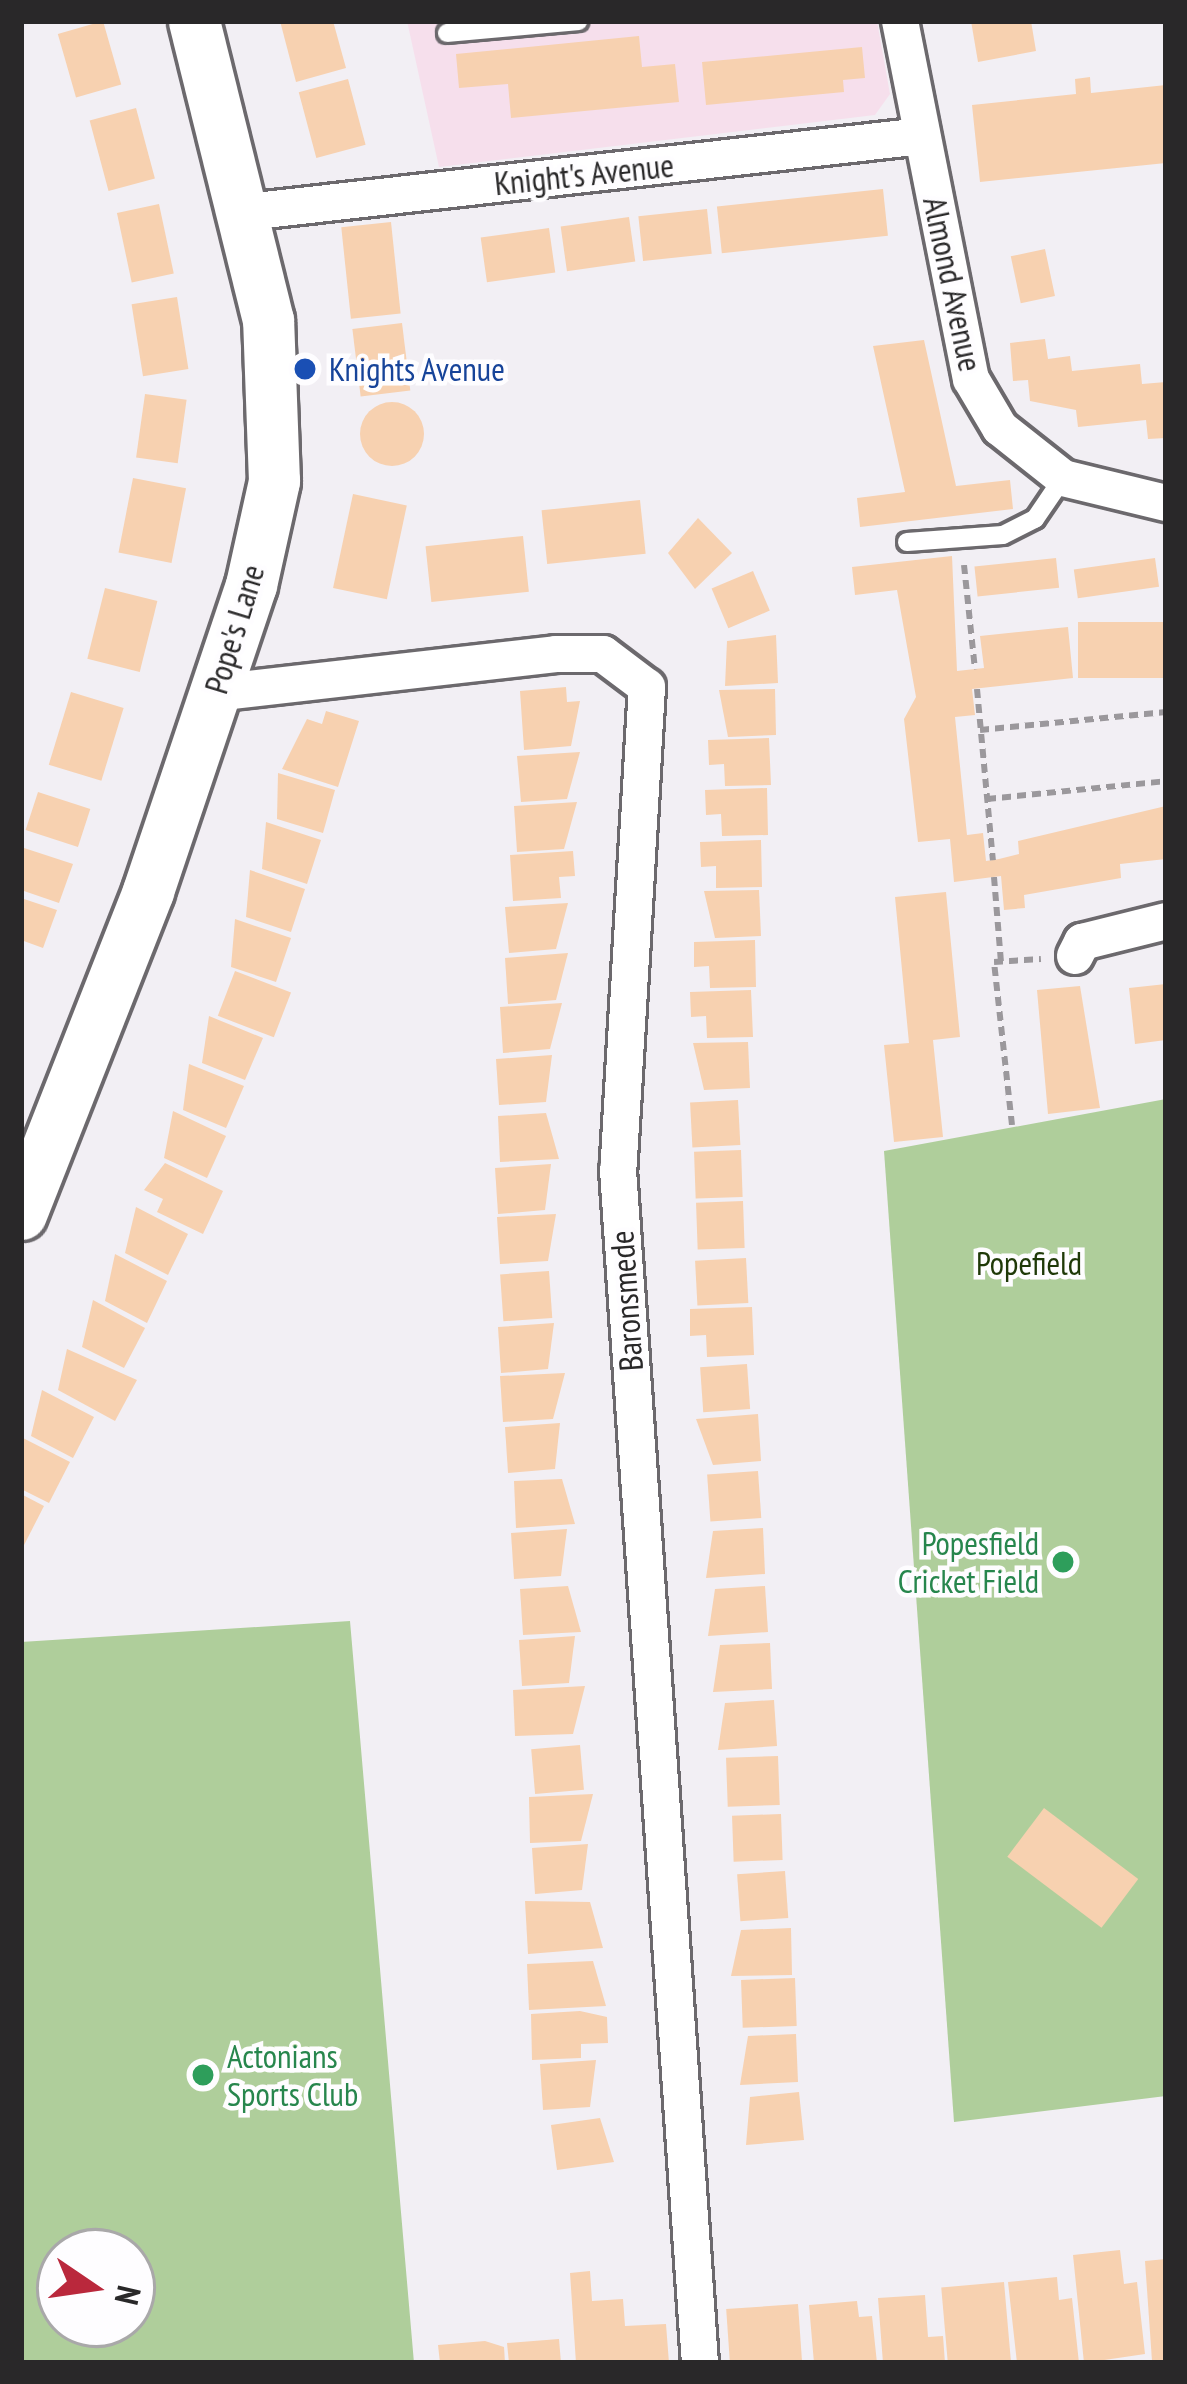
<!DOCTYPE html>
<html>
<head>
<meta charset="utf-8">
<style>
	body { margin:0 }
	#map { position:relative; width:1187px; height:2384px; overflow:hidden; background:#f2eff4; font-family:"PT Sans Narrow",sans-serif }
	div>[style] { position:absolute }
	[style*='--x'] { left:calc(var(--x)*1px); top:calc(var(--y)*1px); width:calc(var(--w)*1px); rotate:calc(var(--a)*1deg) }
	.industrial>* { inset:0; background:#f6dfec }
	.green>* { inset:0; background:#afce9b }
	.building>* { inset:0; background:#f7d1b0; transform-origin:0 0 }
	.round { border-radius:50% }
	.path>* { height:6px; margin-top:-3px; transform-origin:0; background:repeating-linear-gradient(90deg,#9b989c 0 9px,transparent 0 15px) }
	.roads { filter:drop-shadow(3px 0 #6c696d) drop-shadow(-3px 0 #6c696d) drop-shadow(0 3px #6c696d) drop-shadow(0 -3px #6c696d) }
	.service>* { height:18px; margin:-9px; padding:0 9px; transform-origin:9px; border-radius:9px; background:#fff }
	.minor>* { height:36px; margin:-18px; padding:0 18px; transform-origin:18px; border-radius:18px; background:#fff }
	.secondary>* { height:51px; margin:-25.5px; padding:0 25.5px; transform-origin:25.5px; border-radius:25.5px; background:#fff }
	.dots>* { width:33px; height:33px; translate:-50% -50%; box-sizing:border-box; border:6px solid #fefdff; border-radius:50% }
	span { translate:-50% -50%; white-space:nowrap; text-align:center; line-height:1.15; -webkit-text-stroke:9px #fefdff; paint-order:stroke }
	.street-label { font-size:33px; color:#292829 }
	.transit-label { font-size:33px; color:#164399 }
	.left { translate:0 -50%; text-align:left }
	.park-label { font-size:33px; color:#1f3908 }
	.leisure-label { font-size:33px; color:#27864d }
	.right { translate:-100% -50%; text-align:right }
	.frame { position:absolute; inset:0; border:24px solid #292829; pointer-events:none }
	.north { position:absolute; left:36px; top:2228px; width:120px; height:120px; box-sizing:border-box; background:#fefdff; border:3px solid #a9a8a9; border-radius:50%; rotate:103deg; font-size:33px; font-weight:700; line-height:48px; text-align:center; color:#292829 }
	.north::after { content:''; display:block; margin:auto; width:42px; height:54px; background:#ba283c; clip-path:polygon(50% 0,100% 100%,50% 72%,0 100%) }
</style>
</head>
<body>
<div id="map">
	<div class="industrial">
		<i style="clip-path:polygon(407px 21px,877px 21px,890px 94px,875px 115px,439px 167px)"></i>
	</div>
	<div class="green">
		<i style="clip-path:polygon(1166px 1099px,1166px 2096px,954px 2122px,884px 1151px)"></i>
		<i style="clip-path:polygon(evenodd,350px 1621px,414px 2363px,21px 2363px,21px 1642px,350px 1621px,132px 2252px,132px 2324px,60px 2324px,60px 2252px,132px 2252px)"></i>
	</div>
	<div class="building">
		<i style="left:103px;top:21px;width:66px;height:47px;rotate:74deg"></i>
		<i style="clip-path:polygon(280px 21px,333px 21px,346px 68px,296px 82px)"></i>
		<i style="clip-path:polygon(971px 21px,1031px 21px,1036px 51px,978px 62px)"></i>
		<i style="clip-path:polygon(639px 36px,642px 67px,675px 64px,679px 102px,511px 118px,508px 84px,459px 88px,456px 54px)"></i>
		<i style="clip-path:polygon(862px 47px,865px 78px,843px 80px,844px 92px,706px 105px,702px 62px)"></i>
		<i style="clip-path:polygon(1090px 77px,1091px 93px,1166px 85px,1166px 163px,980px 182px,972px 105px,1076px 94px,1075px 79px)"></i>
		<i style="left:348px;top:79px;width:68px;height:51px;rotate:75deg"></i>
		<i style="left:136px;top:108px;width:73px;height:48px;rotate:75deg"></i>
		<i style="left:883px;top:189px;width:47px;height:167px;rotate:84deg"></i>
		<i style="left:159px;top:204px;width:71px;height:43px;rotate:78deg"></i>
		<i style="left:707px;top:209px;width:45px;height:69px;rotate:84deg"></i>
		<i style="left:629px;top:217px;width:45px;height:69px;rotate:82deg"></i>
		<i style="left:391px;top:222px;width:92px;height:50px;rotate:84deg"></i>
		<i style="left:549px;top:228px;width:45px;height:69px;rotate:82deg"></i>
		<i style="left:1045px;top:249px;width:48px;height:35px;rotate:78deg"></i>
		<i style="left:177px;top:297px;width:73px;height:46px;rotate:81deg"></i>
		<i style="left:402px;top:323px;width:68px;height:50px;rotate:83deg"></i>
		<i style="clip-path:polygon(1045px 339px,1048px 359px,1070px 356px,1072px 371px,1140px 364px,1142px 384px,1166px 382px,1166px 438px,1148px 439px,1146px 420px,1078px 427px,1076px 410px,1030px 401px,1028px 380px,1013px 381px,1010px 343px)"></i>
		<i style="clip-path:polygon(924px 340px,956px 486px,1010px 480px,1013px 509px,860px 527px,857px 498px,905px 492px,873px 346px)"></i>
		<i style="left:145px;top:394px;width:42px;height:64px;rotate:8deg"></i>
		<i class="round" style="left:360px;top:402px;width:64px;height:64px"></i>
		<i style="left:133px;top:478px;width:54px;height:76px;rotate:11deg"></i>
		<i style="left:353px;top:494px;width:55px;height:96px;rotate:12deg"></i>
		<i style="left:640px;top:500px;width:54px;height:99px;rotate:84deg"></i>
		<i style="clip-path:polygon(698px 518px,732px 553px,695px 589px,668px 553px)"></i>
		<i style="left:523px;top:536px;width:56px;height:98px;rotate:84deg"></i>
		<i style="clip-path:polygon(952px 556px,957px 671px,984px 668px,980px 636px,1068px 627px,1073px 678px,972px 689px,975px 715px,955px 717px,967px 835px,983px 833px,986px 861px,999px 859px,1019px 854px,1018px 841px,1166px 806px,1166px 859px,1120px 864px,1121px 878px,1024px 895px,1025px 908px,1004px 910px,1001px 876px,954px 882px,950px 839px,918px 842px,904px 719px,916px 697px,897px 590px,855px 595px,852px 567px)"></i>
		<i style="left:1056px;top:558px;width:30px;height:82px;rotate:84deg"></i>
		<i style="left:1155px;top:558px;width:29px;height:82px;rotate:82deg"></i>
		<i style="left:753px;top:571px;width:43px;height:45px;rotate:67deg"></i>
		<i style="left:105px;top:588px;width:54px;height:73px;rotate:14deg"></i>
		<i style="left:1166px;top:622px;width:56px;height:88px;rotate:90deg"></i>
		<i style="clip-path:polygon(776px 635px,778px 683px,725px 686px,727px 641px)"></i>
		<i style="clip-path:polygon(566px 687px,567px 702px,580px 701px,571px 746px,524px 750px,520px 691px)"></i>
		<i style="clip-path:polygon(775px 689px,776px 735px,728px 737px,719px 690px)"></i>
		<i style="left:71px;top:692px;width:55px;height:76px;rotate:17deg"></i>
		<i style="clip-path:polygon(326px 711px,359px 721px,338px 787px,282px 769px,307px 719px,322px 724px)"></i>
		<i style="clip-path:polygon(769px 738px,771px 785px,725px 786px,724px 764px,709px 765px,708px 740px)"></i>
		<i style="clip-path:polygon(580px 752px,567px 799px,521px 802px,517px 756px)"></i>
		<i style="clip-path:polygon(278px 773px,335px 790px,323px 833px,277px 819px)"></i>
		<i style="clip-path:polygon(767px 788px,768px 835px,722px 836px,721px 814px,706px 815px,705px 790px)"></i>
		<i style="left:38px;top:792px;width:55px;height:40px;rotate:18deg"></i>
		<i style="clip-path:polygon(577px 802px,564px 849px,517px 852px,514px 806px)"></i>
		<i style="clip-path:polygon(266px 822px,321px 840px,307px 884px,262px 869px)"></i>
		<i style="clip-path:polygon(761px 840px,762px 887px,716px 888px,716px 866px,701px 867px,700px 842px)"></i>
		<i style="clip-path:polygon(21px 847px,73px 864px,59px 903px,21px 890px)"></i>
		<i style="clip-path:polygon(573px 851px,575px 876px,559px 877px,561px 898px,513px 901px,510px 855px)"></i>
		<i style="clip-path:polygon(250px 870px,305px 889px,291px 932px,246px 917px)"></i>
		<i style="clip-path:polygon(759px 890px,761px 936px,715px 938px,704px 891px)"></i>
		<i style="clip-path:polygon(946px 892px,960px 1037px,933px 1040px,943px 1137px,894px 1142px,884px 1045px,909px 1043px,895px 897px)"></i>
		<i style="clip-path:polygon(21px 898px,57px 910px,43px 948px,21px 940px)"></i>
		<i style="clip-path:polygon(568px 903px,556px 949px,509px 953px,505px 907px)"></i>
		<i style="clip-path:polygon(235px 919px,291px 938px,276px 982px,231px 967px)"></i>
		<i style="clip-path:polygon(755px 940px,756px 987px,710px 988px,709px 966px,694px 967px,694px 942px)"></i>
		<i style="clip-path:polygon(568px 953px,556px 1000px,508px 1004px,505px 958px)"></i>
		<i style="left:235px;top:971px;width:60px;height:48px;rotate:21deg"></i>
		<i style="clip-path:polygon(1166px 984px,1166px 1040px,1135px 1044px,1129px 988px)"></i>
		<i style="clip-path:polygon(1080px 986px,1100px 1108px,1048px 1114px,1037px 990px)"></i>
		<i style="clip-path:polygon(751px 990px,753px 1037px,707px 1038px,706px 1016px,691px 1017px,690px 992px)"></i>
		<i style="clip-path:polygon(562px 1003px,550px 1049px,503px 1053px,500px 1007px)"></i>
		<i style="clip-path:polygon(209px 1016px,263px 1038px,245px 1080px,202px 1063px)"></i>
		<i style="clip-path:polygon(748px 1042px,750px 1088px,704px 1090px,693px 1043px)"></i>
		<i style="clip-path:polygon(552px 1055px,546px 1102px,499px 1105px,496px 1059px)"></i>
		<i style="clip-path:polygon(189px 1064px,244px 1086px,226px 1128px,183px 1110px)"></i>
		<i style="left:738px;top:1100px;width:45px;height:48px;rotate:87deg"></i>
		<i style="clip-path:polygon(173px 1111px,226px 1136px,207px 1178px,164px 1158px)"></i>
		<i style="clip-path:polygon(546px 1113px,559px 1159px,500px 1162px,498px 1116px)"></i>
		<i style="left:741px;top:1150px;width:47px;height:47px;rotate:88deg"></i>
		<i style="clip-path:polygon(165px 1163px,223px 1191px,203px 1234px,157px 1212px,163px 1199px,144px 1190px)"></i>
		<i style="clip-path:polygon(551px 1164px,545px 1210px,498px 1214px,495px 1168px)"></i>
		<i style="left:743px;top:1201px;width:47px;height:47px;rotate:88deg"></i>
		<i style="clip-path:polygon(136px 1207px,188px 1234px,168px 1275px,125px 1253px)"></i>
		<i style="clip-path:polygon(556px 1214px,548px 1261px,500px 1264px,497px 1217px)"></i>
		<i style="clip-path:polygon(115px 1254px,167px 1281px,147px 1323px,105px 1301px)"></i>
		<i style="left:746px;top:1258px;width:45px;height:51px;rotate:87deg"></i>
		<i style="left:549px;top:1271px;width:47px;height:49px;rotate:86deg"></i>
		<i style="clip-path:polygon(93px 1300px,145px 1328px,124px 1368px,82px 1347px)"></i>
		<i style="clip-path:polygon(752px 1307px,754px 1355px,707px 1357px,706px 1335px,690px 1336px,690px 1309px)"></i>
		<i style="clip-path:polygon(554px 1323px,548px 1369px,501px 1373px,498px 1327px)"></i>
		<i style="clip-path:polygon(67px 1349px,137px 1380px,115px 1421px,58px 1390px)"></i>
		<i style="left:747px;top:1364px;width:45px;height:47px;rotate:86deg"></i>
		<i style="clip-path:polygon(565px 1373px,553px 1419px,503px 1422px,500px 1376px)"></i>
		<i style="clip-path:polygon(42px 1390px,94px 1417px,73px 1458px,31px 1436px)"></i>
		<i style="clip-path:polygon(758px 1414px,761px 1461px,713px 1465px,696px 1419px)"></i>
		<i style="clip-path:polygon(560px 1423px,555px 1469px,508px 1473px,505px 1427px)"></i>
		<i style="clip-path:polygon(21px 1437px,70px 1462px,49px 1503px,21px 1489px)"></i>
		<i style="left:758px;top:1471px;width:47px;height:51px;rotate:86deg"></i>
		<i style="clip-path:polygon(562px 1479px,575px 1524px,516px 1528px,514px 1481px)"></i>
		<i style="clip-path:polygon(21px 1494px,44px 1506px,21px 1551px)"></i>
		<i style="clip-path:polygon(763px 1528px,765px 1574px,706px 1578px,713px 1531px)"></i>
		<i style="clip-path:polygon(567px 1529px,561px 1576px,514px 1579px,511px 1533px)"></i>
		<i style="clip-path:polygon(568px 1586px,581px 1632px,523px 1635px,520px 1589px)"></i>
		<i style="clip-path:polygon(765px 1586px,768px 1632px,708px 1636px,715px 1589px)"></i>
		<i style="clip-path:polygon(575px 1636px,569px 1683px,522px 1686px,519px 1640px)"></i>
		<i style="clip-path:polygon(770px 1643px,772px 1689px,713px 1692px,720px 1645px)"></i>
		<i style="clip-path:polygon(585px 1686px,573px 1734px,515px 1736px,513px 1690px)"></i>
		<i style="clip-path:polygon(774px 1700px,777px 1746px,718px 1750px,725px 1703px)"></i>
		<i style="left:580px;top:1745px;width:45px;height:49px;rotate:85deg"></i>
		<i style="left:778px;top:1756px;width:49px;height:52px;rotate:88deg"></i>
		<i style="clip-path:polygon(593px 1794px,581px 1841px,530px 1843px,529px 1797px)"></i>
		<i style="left:1044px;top:1808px;width:118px;height:61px;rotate:37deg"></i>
		<i style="left:781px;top:1814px;width:46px;height:49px;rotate:88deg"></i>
		<i style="clip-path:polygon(588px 1844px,582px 1890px,535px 1894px,532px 1848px)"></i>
		<i style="left:785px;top:1871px;width:47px;height:48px;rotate:86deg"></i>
		<i style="clip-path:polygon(525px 1901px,590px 1902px,603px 1948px,528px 1954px)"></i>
		<i style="clip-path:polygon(791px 1928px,792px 1975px,731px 1976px,741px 1930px)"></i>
		<i style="clip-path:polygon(593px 1961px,606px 2006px,529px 2010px,527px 1964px)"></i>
		<i style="left:795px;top:1978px;width:48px;height:54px;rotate:88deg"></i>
		<i style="clip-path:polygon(580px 2011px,607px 2017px,608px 2043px,581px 2044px,581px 2058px,532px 2060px,531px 2014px)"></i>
		<i style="clip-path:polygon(796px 2034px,798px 2082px,740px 2085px,748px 2036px)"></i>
		<i style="clip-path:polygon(596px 2060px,590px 2107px,543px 2110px,540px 2064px)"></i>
		<i style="clip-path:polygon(799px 2092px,804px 2140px,746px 2145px,750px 2097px)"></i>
		<i style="clip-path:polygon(600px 2118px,614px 2162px,557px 2170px,551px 2125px)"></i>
		<i style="clip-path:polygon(1120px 2250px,1124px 2284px,1137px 2282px,1145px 2354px,1084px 2363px,1073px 2255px)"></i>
		<i style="clip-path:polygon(1166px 2259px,1166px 2360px,1152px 2361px,1145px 2261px)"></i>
		<i style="clip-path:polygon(590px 2271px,592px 2301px,623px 2299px,625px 2326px,666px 2324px,669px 2363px,576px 2363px,570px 2273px)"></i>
		<i style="clip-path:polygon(1057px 2277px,1059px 2300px,1072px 2298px,1079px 2363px,1017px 2363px,1008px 2282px)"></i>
		<i style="left:1004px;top:2282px;width:81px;height:63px;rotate:85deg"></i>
		<i style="clip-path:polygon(925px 2295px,928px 2337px,943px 2336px,945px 2363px,883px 2363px,878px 2298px)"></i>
		<i style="clip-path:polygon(857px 2301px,859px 2317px,872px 2316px,877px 2363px,814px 2363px,809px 2305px)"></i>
		<i style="left:798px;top:2304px;width:59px;height:72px;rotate:86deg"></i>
		<i style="clip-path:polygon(559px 2339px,561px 2363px,509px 2363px,507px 2343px)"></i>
		<i style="clip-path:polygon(485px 2341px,504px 2347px,505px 2363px,440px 2363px,438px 2345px)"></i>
	</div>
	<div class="path">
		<i style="--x:964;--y:565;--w:105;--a:84"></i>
		<i style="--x:977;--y:689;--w:172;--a:84.7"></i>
		<i style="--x:980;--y:730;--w:187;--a:-5.5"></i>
		<i style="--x:987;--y:799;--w:180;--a:-5.7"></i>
		<i style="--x:994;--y:877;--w:85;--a:85.3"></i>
		<i style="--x:1012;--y:1125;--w:164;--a:-96.3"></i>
		<i style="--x:994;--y:962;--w:47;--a:-3.7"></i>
	</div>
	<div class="roads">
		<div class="service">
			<i style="--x:447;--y:33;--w:132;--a:-5.2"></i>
			<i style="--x:907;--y:542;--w:96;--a:-4.2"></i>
			<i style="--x:1003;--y:535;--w:36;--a:-27"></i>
			<i style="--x:1035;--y:519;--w:50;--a:-55.7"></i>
		</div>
		<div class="minor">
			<i style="--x:900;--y:21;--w:365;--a:78.8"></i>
			<i style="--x:971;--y:379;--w:57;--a:59.4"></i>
			<i style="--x:1000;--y:428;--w:80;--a:38.4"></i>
			<i style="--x:1063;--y:478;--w:106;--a:13.6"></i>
			<i style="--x:247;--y:212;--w:679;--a:-6.42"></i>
			<i style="--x:214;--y:693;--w:344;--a:-6.5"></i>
			<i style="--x:556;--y:654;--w:47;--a:0"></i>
			<i style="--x:603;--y:654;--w:55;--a:36.9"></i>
			<i style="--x:647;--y:687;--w:484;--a:93.4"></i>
			<i style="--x:618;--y:1170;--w:1196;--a:86.07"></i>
			<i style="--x:1075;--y:956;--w:16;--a:-63"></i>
			<i style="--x:1082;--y:942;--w:87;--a:-14"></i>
		</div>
		<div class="secondary">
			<i style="--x:21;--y:1214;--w:347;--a:-68.5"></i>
			<i style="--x:148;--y:891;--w:323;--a:-71.4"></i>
			<i style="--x:251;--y:585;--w:107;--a:-77.5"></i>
			<i style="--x:274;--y:481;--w:161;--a:-92.1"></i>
			<i style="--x:268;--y:320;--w:308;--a:-103.9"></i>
		</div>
	</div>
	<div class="dots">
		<i style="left:305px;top:369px;background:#1a4fb4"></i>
		<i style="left:1063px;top:1562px;background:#2e9e5b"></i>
		<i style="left:203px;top:2075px;background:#2e9e5b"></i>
	</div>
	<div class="street-label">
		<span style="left:584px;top:174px;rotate:-6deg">Knight's Avenue</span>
		<span style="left:953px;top:284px;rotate:78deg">Almond Avenue</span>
		<span style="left:234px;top:629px;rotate:-73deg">Pope's Lane</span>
		<span style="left:626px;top:1301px;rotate:-94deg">Baronsmede</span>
	</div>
	<div class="transit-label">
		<span class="left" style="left:329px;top:369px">Knights Avenue</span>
	</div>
	<div class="park-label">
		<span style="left:1029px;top:1263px">Popefield</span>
	</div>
	<div class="leisure-label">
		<span class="right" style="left:1039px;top:1562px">Popesfield<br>Cricket Field</span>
		<span class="left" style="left:227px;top:2075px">Actonians<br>Sports Club</span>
	</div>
	<div class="frame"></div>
	<div class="north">N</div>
</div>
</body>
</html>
